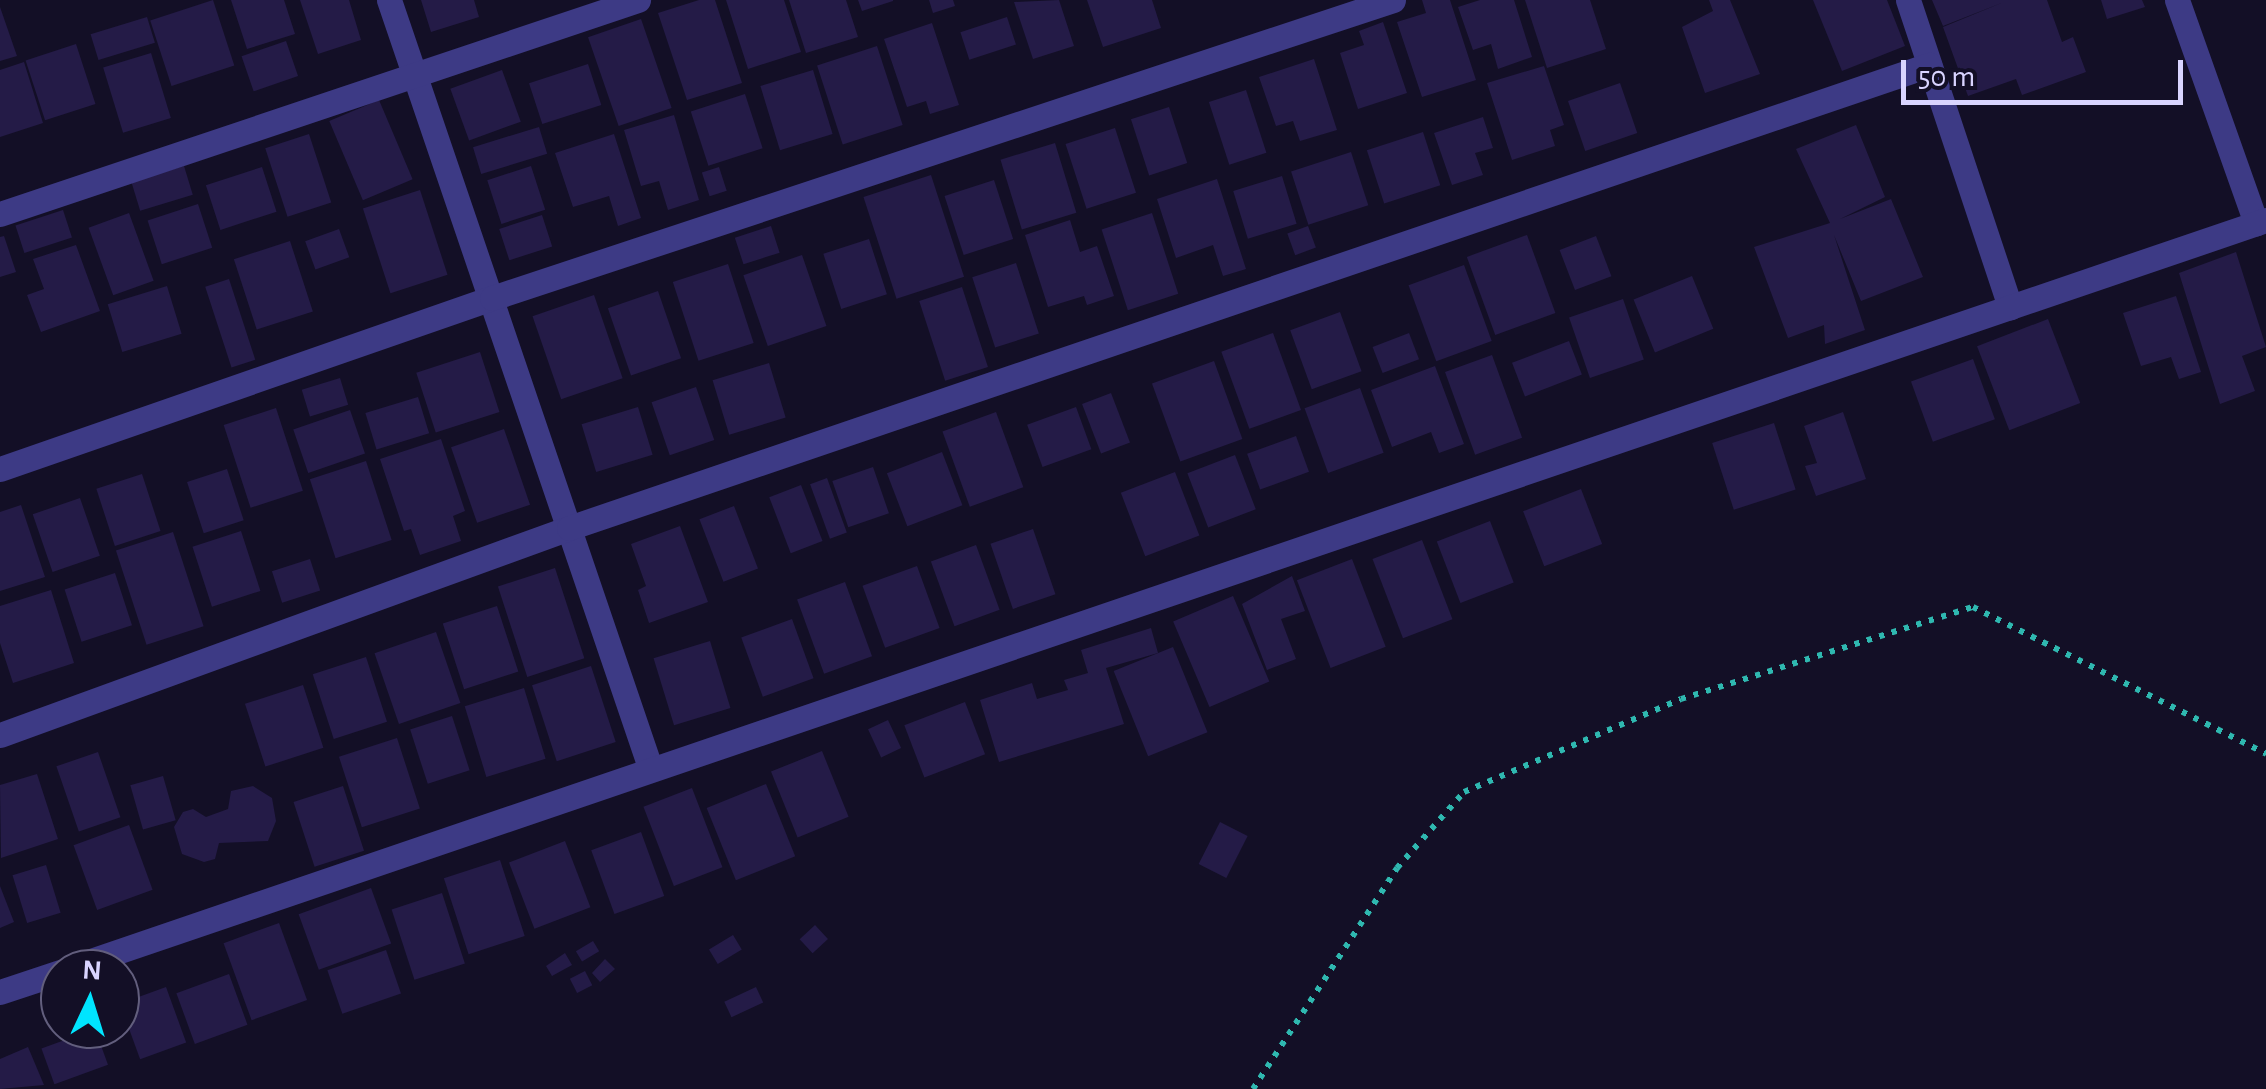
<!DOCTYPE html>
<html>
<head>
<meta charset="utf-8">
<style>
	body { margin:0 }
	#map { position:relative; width:2266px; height:1089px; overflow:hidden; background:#130f26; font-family:"Alegreya Sans",sans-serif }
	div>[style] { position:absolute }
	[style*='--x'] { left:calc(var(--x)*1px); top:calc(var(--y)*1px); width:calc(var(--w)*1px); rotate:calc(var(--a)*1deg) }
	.building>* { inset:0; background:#241b47; transform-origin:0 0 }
	.path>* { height:6px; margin-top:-3px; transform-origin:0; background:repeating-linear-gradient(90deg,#2fb8b0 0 5px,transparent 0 13px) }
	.minor>* { height:25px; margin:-12.5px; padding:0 12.5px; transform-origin:12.5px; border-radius:12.5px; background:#3d3a85 }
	span { translate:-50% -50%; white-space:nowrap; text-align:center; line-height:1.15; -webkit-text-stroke:10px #130f26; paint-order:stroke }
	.north { position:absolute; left:40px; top:949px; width:100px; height:100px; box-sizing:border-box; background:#130f26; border:2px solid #625e7d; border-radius:50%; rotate:4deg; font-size:28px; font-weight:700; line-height:40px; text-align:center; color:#d9d4ff }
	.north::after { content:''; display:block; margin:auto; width:35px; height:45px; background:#00e5ff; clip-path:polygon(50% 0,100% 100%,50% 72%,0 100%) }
	.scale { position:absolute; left:1901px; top:60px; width:282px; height:45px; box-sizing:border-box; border:5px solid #d9d4ff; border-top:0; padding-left:12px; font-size:30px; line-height:35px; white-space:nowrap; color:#d9d4ff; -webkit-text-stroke:8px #130f26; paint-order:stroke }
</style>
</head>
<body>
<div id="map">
	<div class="building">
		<i style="left:213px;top:0;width:69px;height:66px;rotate:72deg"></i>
		<i style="clip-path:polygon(231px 0,284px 0,295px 34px,247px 49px)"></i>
		<i style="clip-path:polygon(300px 0,349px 0,361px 40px,318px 54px)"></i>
		<i style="clip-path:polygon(421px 0,474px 0,479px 17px,431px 32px)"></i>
		<i style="clip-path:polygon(699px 0,715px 0,742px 83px,687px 100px,658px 13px)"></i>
		<i style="clip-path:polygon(726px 0,784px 0,801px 52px,748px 69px)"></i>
		<i style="clip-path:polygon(789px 0,846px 0,858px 37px,806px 53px)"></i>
		<i style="clip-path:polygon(858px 0,893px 0,893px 1px,862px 11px)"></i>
		<i style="clip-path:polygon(929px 0,953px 0,955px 6px,933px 13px)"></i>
		<i style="clip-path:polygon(1059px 0,1074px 46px,1033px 59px,1014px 2px)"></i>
		<i style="clip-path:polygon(1087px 0,1152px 0,1161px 28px,1103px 47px)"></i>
		<i style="clip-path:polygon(1422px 0,1450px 0,1476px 80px,1422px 97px,1397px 22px,1426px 13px)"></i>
		<i style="clip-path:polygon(1480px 0,1514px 0,1532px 57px,1498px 69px,1491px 44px,1473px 50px,1458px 7px)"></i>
		<i style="clip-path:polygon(1525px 0,1590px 0,1606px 49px,1547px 68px)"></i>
		<i style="clip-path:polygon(1709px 0,1730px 0,1760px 74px,1705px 93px,1682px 27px,1713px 11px)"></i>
		<i style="clip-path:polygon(1813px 0,1887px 0,1905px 46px,1842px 71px)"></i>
		<i style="clip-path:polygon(1932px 0,2047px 0,2062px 42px,2073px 37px,2086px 72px,2022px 95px,2016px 79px,1968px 96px,1943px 27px,2004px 2px,1943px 26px)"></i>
		<i style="clip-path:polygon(2101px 0,2142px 0,2145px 7px,2107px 19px)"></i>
		<i style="clip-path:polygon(0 7px,17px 56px,0 61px)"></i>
		<i style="left:147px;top:17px;width:27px;height:59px;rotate:73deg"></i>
		<i style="left:1007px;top:17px;width:29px;height:49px;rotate:72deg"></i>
		<i style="left:641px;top:19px;width:94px;height:56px;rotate:71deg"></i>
		<i style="clip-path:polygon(1383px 22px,1407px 93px,1358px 109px,1340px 53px,1364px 45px,1359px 31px)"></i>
		<i style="clip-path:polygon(932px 23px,959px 105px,930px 114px,926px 101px,907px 107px,884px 39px)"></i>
		<i style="left:286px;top:41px;width:37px;height:47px;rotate:71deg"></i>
		<i style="left:76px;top:44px;width:63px;height:53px;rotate:72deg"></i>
		<i style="left:877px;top:46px;width:83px;height:63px;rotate:72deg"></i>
		<i style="left:151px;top:53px;width:68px;height:50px;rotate:73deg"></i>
		<i style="clip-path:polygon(1314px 59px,1337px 130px,1300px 141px,1293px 121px,1276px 126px,1259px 77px)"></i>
		<i style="clip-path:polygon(24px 62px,43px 123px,0 137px,0 70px)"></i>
		<i style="left:588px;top:64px;width:43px;height:62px;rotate:72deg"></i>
		<i style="clip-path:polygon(1544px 66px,1564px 125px,1550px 130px,1555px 146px,1512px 160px,1487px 83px)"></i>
		<i style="left:502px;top:70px;width:55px;height:55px;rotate:70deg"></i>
		<i style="left:813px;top:70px;width:67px;height:55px;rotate:73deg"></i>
		<i style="left:1620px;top:83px;width:53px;height:55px;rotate:71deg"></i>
		<i style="left:1246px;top:90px;width:66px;height:39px;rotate:72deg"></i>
		<i style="left:745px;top:94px;width:57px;height:57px;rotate:72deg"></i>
		<i style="left:379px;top:100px;width:86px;height:54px;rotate:67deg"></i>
		<i style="left:1169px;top:107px;width:59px;height:40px;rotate:72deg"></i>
		<i style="clip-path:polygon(674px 115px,699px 200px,668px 210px,659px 181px,641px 186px,624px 130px)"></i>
		<i style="clip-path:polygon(1483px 117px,1493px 148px,1475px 153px,1483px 175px,1452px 185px,1434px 133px)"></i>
		<i style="clip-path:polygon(1856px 125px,1885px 197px,1840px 219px,1891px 199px,1923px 277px,1861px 301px,1834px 235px,1865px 330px,1825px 344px,1824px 325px,1788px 338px,1754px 247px,1830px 223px,1796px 149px)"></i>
		<i style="left:539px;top:127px;width:28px;height:69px;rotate:73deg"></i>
		<i style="left:1115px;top:128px;width:68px;height:52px;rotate:72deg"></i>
		<i style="left:1423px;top:132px;width:56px;height:59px;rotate:72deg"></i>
		<i style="left:309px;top:134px;width:72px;height:46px;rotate:72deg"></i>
		<i style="clip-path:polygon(614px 134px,641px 218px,618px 226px,609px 196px,573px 207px,555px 153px)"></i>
		<i style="left:1055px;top:143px;width:73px;height:57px;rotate:73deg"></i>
		<i style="left:1351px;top:152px;width:56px;height:63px;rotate:72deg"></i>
		<i style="left:184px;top:166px;width:30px;height:55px;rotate:73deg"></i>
		<i style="left:531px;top:166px;width:46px;height:46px;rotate:72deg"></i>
		<i style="left:262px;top:167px;width:47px;height:59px;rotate:72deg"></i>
		<i style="left:719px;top:167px;width:25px;height:18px;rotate:72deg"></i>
		<i style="left:931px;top:175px;width:107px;height:71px;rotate:72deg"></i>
		<i style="left:1282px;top:176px;width:50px;height:51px;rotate:73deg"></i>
		<i style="clip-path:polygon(1217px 179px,1246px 269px,1223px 276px,1213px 245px,1176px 258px,1157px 199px)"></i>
		<i style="left:994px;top:180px;width:62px;height:52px;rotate:72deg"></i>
		<i style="left:420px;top:190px;width:89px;height:60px;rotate:72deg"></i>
		<i style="left:198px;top:204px;width:46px;height:53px;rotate:72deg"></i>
		<i style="left:63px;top:210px;width:29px;height:50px;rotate:72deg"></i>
		<i style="left:129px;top:213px;width:72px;height:43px;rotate:70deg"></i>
		<i style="left:1152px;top:213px;width:85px;height:53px;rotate:72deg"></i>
		<i style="left:542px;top:215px;width:33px;height:45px;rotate:72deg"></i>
		<i style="clip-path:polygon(1070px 220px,1080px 252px,1097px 246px,1114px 296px,1087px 305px,1084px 296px,1048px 307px,1025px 235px)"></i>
		<i style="left:771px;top:226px;width:28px;height:38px;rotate:72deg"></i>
		<i style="left:1308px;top:226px;width:23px;height:22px;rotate:70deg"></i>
		<i style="left:339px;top:229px;width:30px;height:36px;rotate:70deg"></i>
		<i style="left:1527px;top:235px;width:83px;height:64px;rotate:70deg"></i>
		<i style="clip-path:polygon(4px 236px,16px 272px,0 277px,0 237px)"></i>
		<i style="left:1596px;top:236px;width:43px;height:39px;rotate:69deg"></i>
		<i style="left:869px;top:239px;width:58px;height:48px;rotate:72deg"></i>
		<i style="left:290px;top:241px;width:74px;height:59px;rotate:72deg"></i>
		<i style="clip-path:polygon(76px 245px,100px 311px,41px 332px,27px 295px,44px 289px,33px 259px)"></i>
		<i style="clip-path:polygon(2236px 252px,2266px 347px,2242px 356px,2255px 391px,2220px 404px,2179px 273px)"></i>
		<i style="left:802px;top:255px;width:75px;height:62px;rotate:71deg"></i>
		<i style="left:1016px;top:263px;width:74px;height:46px;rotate:72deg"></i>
		<i style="left:728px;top:264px;width:83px;height:58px;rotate:72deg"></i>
		<i style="left:1464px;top:265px;width:81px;height:59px;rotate:70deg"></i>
		<i style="left:1692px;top:276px;width:57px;height:63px;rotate:68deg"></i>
		<i style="left:229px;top:279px;width:85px;height:25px;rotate:72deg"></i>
		<i style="left:167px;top:286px;width:50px;height:62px;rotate:73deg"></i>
		<i style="left:962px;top:287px;width:84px;height:45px;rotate:72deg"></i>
		<i style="left:658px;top:291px;width:71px;height:53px;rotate:71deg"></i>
		<i style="left:594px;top:295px;width:88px;height:65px;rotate:71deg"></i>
		<i style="clip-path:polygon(2176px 296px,2201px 372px,2179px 379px,2171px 357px,2141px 366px,2123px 313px)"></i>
		<i style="left:1623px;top:299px;width:64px;height:57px;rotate:71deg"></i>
		<i style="left:1340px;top:312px;width:63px;height:53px;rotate:70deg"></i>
		<i style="left:2048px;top:319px;width:90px;height:76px;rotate:69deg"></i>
		<i style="left:1273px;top:333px;width:82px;height:55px;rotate:70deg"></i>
		<i style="left:1409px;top:333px;width:28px;height:39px;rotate:69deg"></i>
		<i style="left:1569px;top:341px;width:36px;height:61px;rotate:69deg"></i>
		<i style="left:480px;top:352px;width:63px;height:67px;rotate:72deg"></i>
		<i style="left:1492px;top:355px;width:88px;height:50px;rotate:70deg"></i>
		<i style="left:1973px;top:359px;width:64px;height:66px;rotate:70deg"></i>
		<i style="left:1214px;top:361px;width:83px;height:66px;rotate:70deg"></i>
		<i style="left:769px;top:363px;width:57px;height:59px;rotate:73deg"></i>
		<i style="clip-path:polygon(1435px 366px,1464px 444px,1439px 453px,1431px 432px,1392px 447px,1371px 390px)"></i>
		<i style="left:340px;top:378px;width:28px;height:40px;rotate:73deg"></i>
		<i style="left:696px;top:387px;width:56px;height:47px;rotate:71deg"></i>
		<i style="left:1360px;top:388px;width:69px;height:59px;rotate:70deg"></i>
		<i style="left:1111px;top:393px;width:53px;height:31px;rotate:69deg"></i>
		<i style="left:418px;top:397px;width:38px;height:55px;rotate:73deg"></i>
		<i style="left:638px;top:407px;width:50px;height:59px;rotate:73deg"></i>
		<i style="left:1076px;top:407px;width:45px;height:52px;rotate:70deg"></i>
		<i style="left:276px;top:408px;width:87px;height:55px;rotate:72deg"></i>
		<i style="left:350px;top:410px;width:46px;height:60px;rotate:71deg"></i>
		<i style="left:996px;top:412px;width:80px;height:57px;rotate:70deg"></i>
		<i style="clip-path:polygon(1843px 412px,1866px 479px,1816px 496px,1805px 466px,1817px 463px,1804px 426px)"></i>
		<i style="left:1774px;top:423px;width:70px;height:65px;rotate:72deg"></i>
		<i style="left:504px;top:429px;width:80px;height:56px;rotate:71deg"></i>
		<i style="left:1296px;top:436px;width:38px;height:52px;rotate:70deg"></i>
		<i style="clip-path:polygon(441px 439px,465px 511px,453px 516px,461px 541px,420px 555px,411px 529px,404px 531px,380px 459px)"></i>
		<i style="left:942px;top:452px;width:57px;height:59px;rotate:69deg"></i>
		<i style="left:1235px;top:455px;width:58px;height:51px;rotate:69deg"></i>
		<i style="left:366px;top:461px;width:83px;height:59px;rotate:72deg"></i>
		<i style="left:873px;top:467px;width:49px;height:43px;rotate:71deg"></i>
		<i style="left:227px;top:469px;width:54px;height:42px;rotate:72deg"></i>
		<i style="left:1175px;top:472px;width:68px;height:58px;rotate:69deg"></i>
		<i style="left:142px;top:474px;width:60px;height:48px;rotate:72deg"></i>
		<i style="left:827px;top:478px;width:58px;height:18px;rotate:70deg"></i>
		<i style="left:801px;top:485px;width:60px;height:34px;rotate:69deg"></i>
		<i style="left:1581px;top:489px;width:59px;height:62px;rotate:69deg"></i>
		<i style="left:80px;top:498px;width:61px;height:50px;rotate:71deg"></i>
		<i style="clip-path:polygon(21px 505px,45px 577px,0 591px,0 512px)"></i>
		<i style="left:734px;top:506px;width:67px;height:37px;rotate:69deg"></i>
		<i style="left:1490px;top:521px;width:66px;height:57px;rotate:69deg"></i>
		<i style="clip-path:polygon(680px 526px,708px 602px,649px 623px,638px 590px,646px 586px,631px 544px)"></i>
		<i style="left:1033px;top:529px;width:69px;height:45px;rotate:71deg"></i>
		<i style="left:241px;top:531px;width:63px;height:51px;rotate:72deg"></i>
		<i style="left:173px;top:532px;width:99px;height:60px;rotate:72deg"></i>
		<i style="left:1422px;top:540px;width:85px;height:53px;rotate:69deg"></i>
		<i style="left:976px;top:545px;width:69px;height:48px;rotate:70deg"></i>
		<i style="left:310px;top:559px;width:33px;height:40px;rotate:72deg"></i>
		<i style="left:1352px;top:559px;width:94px;height:59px;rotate:69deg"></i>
		<i style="left:917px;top:566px;width:66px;height:58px;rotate:70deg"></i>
		<i style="left:555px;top:568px;width:95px;height:60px;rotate:72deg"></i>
		<i style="left:115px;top:573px;width:55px;height:53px;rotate:72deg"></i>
		<i style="clip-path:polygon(1292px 576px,1305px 611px,1281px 619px,1296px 659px,1267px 670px,1242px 604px)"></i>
		<i style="left:845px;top:582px;width:79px;height:51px;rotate:70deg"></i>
		<i style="clip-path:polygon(51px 590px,74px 663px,13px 683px,0 643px,0 606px)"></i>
		<i style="left:1233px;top:596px;width:93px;height:65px;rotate:67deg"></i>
		<i style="left:497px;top:606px;width:69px;height:57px;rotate:72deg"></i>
		<i style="left:792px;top:619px;width:63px;height:54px;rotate:70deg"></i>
		<i style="clip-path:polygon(1151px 628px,1158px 653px,1106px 668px,1124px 724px,999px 762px,980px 700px,1032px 683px,1037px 699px,1068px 690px,1064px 680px,1088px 673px,1081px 650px)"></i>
		<i style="left:436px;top:632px;width:75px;height:65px;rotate:71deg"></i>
		<i style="left:710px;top:641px;width:70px;height:59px;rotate:73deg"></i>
		<i style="left:1173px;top:647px;width:92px;height:64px;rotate:68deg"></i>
		<i style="left:366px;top:657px;width:68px;height:56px;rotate:72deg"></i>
		<i style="left:591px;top:666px;width:80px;height:62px;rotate:72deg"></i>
		<i style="left:303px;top:685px;width:66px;height:61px;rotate:72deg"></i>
		<i style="left:524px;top:688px;width:74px;height:62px;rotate:73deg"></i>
		<i style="left:965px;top:702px;width:56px;height:65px;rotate:69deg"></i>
		<i style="left:452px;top:716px;width:57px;height:44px;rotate:72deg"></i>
		<i style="left:888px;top:720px;width:31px;height:22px;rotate:65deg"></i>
		<i style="left:397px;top:738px;width:74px;height:61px;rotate:72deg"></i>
		<i style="left:822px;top:751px;width:71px;height:55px;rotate:68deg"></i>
		<i style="left:98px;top:752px;width:69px;height:44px;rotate:71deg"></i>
		<i style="clip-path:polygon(37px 774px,58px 839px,1px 858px,0 785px)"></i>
		<i style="left:163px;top:776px;width:46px;height:34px;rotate:74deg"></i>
		<i style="left:766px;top:784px;width:78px;height:64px;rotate:68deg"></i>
		<i style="clip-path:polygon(253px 786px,272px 798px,276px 821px,268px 841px,219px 843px,215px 859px,204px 862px,182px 854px,174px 827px,183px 812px,193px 809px,206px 817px,228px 809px,231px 791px)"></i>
		<i style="left:343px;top:786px;width:68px;height:52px;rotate:72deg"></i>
		<i style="left:692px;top:788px;width:85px;height:52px;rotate:69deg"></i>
		<i style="left:1220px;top:822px;width:31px;height:47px;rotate:27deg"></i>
		<i style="left:129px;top:825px;width:69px;height:59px;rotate:70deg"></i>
		<i style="left:641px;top:832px;width:68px;height:53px;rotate:70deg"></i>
		<i style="left:565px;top:841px;width:71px;height:60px;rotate:69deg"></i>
		<i style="left:500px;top:860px;width:80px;height:59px;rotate:72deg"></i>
		<i style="left:46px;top:865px;width:50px;height:35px;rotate:73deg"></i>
		<i style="clip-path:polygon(0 886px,14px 922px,0 928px)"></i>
		<i style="left:371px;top:888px;width:59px;height:77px;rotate:70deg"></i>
		<i style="left:442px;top:893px;width:74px;height:53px;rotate:72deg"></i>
		<i style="left:279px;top:923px;width:82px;height:59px;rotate:70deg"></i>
		<i style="left:815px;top:925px;width:19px;height:21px;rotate:47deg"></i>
		<i style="left:733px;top:935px;width:17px;height:28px;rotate:59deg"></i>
		<i style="left:593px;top:941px;width:12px;height:20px;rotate:59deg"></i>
		<i style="left:386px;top:950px;width:46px;height:62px;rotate:71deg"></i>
		<i style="clip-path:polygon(565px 953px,572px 965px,552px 976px,546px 966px)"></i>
		<i style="clip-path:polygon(605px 959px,615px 969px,600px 982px,592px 973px)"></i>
		<i style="left:585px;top:971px;width:16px;height:17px;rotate:63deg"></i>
		<i style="left:229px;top:974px;width:54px;height:56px;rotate:70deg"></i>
		<i style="left:166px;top:987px;width:59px;height:49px;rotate:70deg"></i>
		<i style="left:756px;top:987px;width:17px;height:35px;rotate:65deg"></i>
		<i style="left:95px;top:1029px;width:38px;height:57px;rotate:70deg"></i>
		<i style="clip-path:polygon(28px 1047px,44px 1085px,0 1089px,0 1059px)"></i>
	</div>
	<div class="path">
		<i style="--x:1253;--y:1089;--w:264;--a:-56.9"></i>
		<i style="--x:1397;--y:868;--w:101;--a:-48.6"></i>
		<i style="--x:1464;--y:792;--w:236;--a:-23.2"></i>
		<i style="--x:1681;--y:699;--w:306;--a:-17.5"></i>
		<i style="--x:1973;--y:607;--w:328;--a:26.6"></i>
	</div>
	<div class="minor">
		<i style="--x:389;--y:0;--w:810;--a:71.21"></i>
		<i style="--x:1908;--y:0;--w:324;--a:71.6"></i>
		<i style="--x:2177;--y:0;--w:237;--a:70.5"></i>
		<i style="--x:0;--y:214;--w:673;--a:-18.54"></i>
		<i style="--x:0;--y:469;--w:521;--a:-19.17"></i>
		<i style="--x:492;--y:298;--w:949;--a:-18.3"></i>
		<i style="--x:0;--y:735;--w:605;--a:-19.99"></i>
		<i style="--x:569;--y:528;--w:1437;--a:-18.8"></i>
		<i style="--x:67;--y:969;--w:2323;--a:-18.81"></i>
		<i style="--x:0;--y:992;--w:63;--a:-18.4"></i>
	</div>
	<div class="north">N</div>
	<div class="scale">50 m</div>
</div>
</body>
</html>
